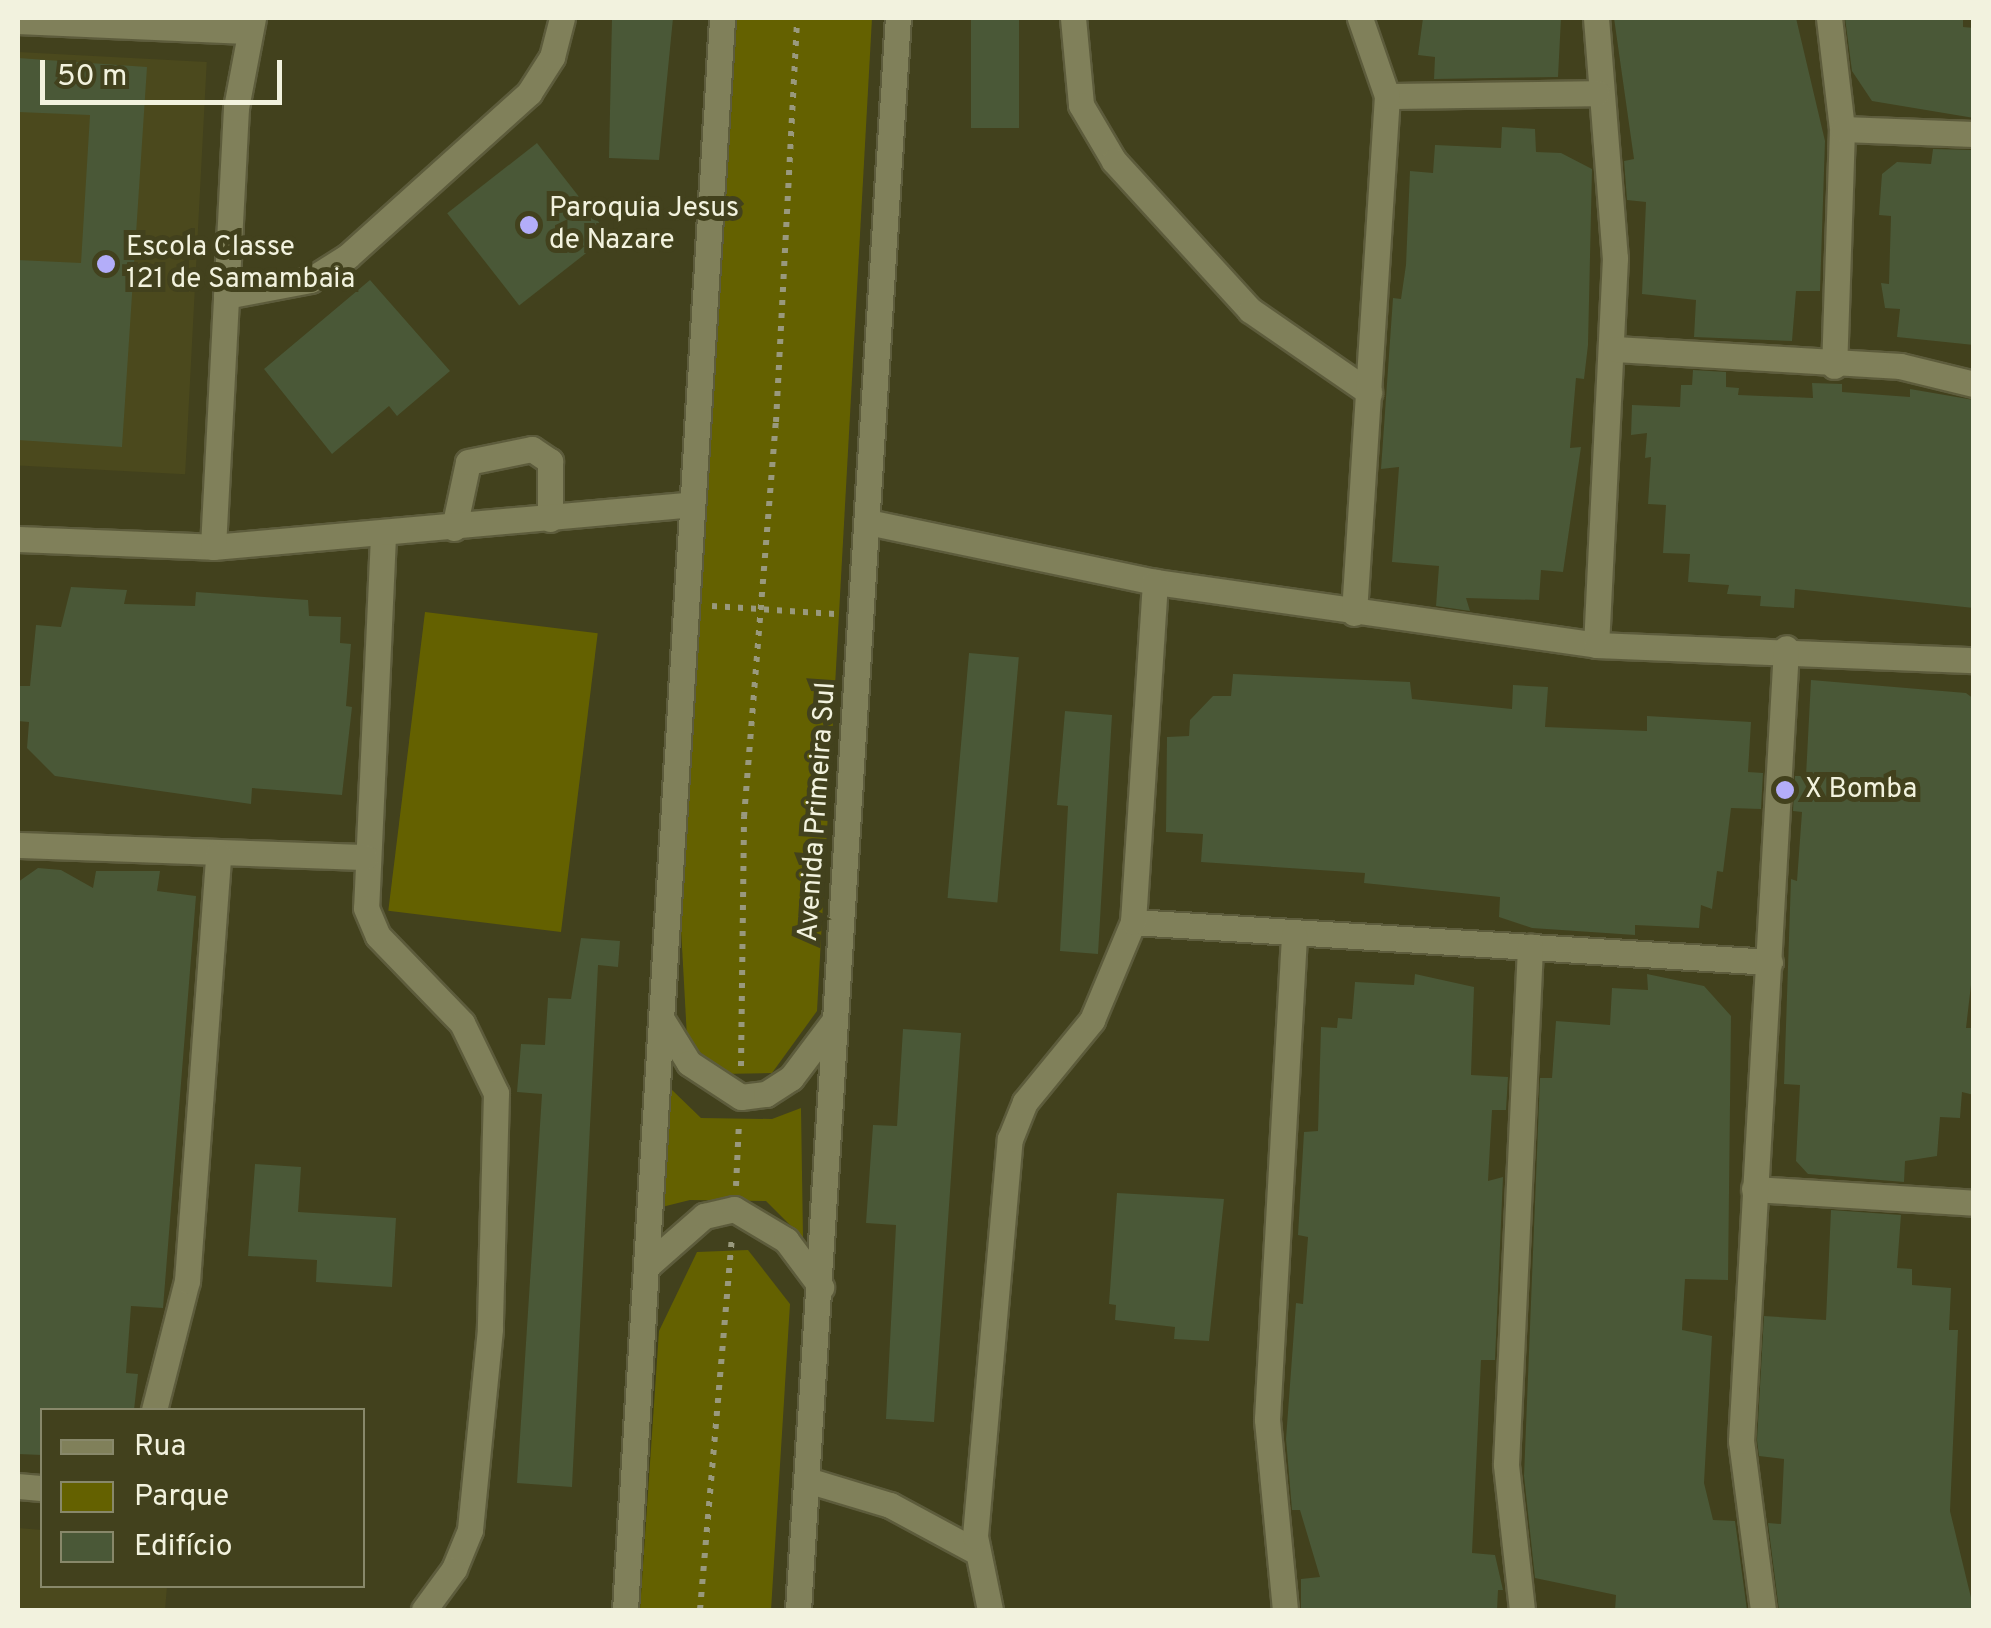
<!DOCTYPE html>
<html>
<head>
<meta charset="utf-8">
<style>
	body { margin:0 }
	#map { position:relative; width:1991px; height:1628px; overflow:hidden; background:#42411d; font-family:Overpass,sans-serif }
	div>[style] { position:absolute }
	[style*='--x'] { left:calc(var(--x)*1px); top:calc(var(--y)*1px); width:calc(var(--w)*1px); rotate:calc(var(--a)*1deg) }
	.built>* { inset:0; background:#4b491d; transform-origin:0 0 }
	.green>* { inset:0; background:#646100; transform-origin:0 0 }
	.building>* { inset:0; background:#4a5837; transform-origin:0 0 }
	.path>* { height:6px; margin-top:-3px; transform-origin:0; background:repeating-linear-gradient(90deg,#99997d 0 5px,transparent 0 13px) }
	.roads { filter:drop-shadow(2px 0 #5d5c3c) drop-shadow(-2px 0 #5d5c3c) drop-shadow(0 2px #5d5c3c) drop-shadow(0 -2px #5d5c3c) }
	.minor>* { height:25px; margin:-12.5px; padding:0 12.5px; transform-origin:12.5px; border-radius:12.5px; background:#80805a }
	.dots>* { width:28px; height:28px; translate:-50% -50%; box-sizing:border-box; border:5px solid #42411d; border-radius:50% }
	span { translate:-50% -50%; white-space:nowrap; text-align:center; line-height:1.15; -webkit-text-stroke:10px #42411d; paint-order:stroke }
	.poi-label { font-size:28px; color:#f2f2de }
	.left { translate:0 -50%; text-align:left }
	.street-label { font-size:28px; color:#f2f2de }
	.frame { position:absolute; inset:0; border:20px solid #f2f2de; pointer-events:none }
	.legend { position:absolute; left:40px; top:1408px; width:325px; height:180px; box-sizing:border-box; background:#42411d; border:2px solid #88886a; margin:0; padding:12px 18px; list-style:none; font-size:30px; color:#f2f2de }
	.legend li { display:flex; align-items:center; gap:20px; height:50px }
	.legend b { width:50px; border:2px solid #88886a }
	.scale { position:absolute; left:40px; top:60px; width:242px; height:45px; box-sizing:border-box; border:5px solid #f2f2de; border-top:0; padding-left:12px; font-size:30px; line-height:35px; white-space:nowrap; color:#f2f2de; -webkit-text-stroke:8px #42411d; paint-order:stroke }
</style>
</head>
<body>
<div id="map">
	<div class="built">
		<i style="left:18px;top:52px;width:189px;height:413px;rotate:3deg"></i>
		<i style="clip-path:polygon(18px 1528px,42px 1530px,42px 1586px,167px 1586px,165px 1610px,18px 1610px)"></i>
	</div>
	<div class="green">
		<i style="clip-path:polygon(737px 18px,872px 18px,817px 1011px,772px 1073px,720px 1074px,687px 1038px,681px 928px)"></i>
		<i style="left:425px;top:612px;width:174px;height:301px;rotate:7deg"></i>
		<i style="clip-path:polygon(671px 1089px,701px 1118px,772px 1119px,801px 1108px,803px 1238px,766px 1201px,690px 1200px,658px 1208px)"></i>
		<i style="clip-path:polygon(748px 1250px,790px 1304px,771px 1610px,640px 1610px,659px 1331px,697px 1252px)"></i>
	</div>
	<div class="building">
		<i style="clip-path:polygon(612px 18px,673px 18px,659px 160px,609px 158px)"></i>
		<i style="left:971px;top:18px;width:48px;height:110px"></i>
		<i style="clip-path:polygon(1423px 18px,1561px 18px,1558px 77px,1434px 79px,1435px 57px,1418px 55px)"></i>
		<i style="clip-path:polygon(1614px 18px,1796px 18px,1825px 141px,1820px 291px,1796px 291px,1792px 341px,1694px 337px,1696px 300px,1642px 294px,1646px 202px,1627px 200px,1624px 161px,1634px 159px)"></i>
		<i style="clip-path:polygon(1845px 18px,1963px 18px,1963px 27px,1974px 28px,1974px 118px,1872px 101px,1852px 71px)"></i>
		<i style="clip-path:polygon(18px 58px,147px 67px,122px 447px,18px 440px,18px 260px,81px 263px,90px 115px,18px 112px)"></i>
		<i style="clip-path:polygon(1502px 127px,1535px 129px,1536px 152px,1561px 153px,1592px 169px,1588px 345px,1584px 379px,1576px 378px,1570px 448px,1581px 447px,1563px 572px,1541px 570px,1539px 600px,1466px 598px,1470px 611px,1436px 606px,1439px 566px,1392px 562px,1399px 467px,1381px 469px,1393px 298px,1401px 299px,1406px 265px,1410px 171px,1433px 173px,1435px 145px,1501px 148px)"></i>
		<i style="left:537px;top:143px;width:117px;height:114px;rotate:52deg"></i>
		<i style="clip-path:polygon(1933px 149px,1972px 150px,1974px 345px,1897px 337px,1900px 309px,1885px 308px,1881px 283px,1889px 284px,1891px 216px,1879px 215px,1882px 174px,1897px 162px,1931px 164px)"></i>
		<i style="clip-path:polygon(370px 280px,450px 371px,397px 416px,389px 406px,332px 454px,264px 369px)"></i>
		<i style="clip-path:polygon(1693px 370px,1726px 372px,1726px 387px,1739px 388px,1738px 395px,1813px 398px,1812px 383px,1842px 384px,1842px 392px,1910px 397px,1910px 389px,1974px 400px,1974px 608px,1795px 589px,1794px 608px,1760px 606px,1761px 596px,1727px 594px,1729px 585px,1688px 582px,1690px 554px,1663px 553px,1666px 505px,1648px 504px,1651px 457px,1645px 458px,1647px 433px,1631px 435px,1632px 405px,1680px 407px,1681px 385px,1692px 385px)"></i>
		<i style="clip-path:polygon(71px 587px,127px 590px,124px 604px,195px 606px,196px 592px,308px 600px,309px 616px,341px 617px,340px 643px,351px 644px,346px 706px,352px 707px,342px 795px,252px 788px,251px 804px,55px 776px,27px 748px,29px 722px,18px 721px,19px 686px,30px 686px,36px 625px,61px 627px)"></i>
		<i style="left:969px;top:653px;width:50px;height:246px;rotate:5deg"></i>
		<i style="clip-path:polygon(1233px 674px,1410px 682px,1412px 699px,1512px 709px,1513px 685px,1548px 687px,1545px 727px,1647px 731px,1647px 716px,1751px 722px,1748px 772px,1763px 773px,1761px 809px,1731px 808px,1723px 872px,1717px 871px,1712px 909px,1701px 905px,1699px 928px,1635px 925px,1635px 935px,1532px 928px,1499px 917px,1500px 897px,1364px 883px,1365px 873px,1201px 862px,1203px 834px,1166px 832px,1167px 737px,1189px 736px,1190px 720px,1213px 696px,1231px 696px)"></i>
		<i style="clip-path:polygon(1811px 680px,1966px 693px,1974px 699px,1974px 959px,1966px 1028px,1974px 1028px,1974px 1095px,1962px 1092px,1960px 1118px,1940px 1117px,1937px 1156px,1905px 1161px,1904px 1182px,1808px 1174px,1796px 1161px,1800px 1085px,1784px 1084px,1791px 879px,1797px 881px,1802px 812px,1793px 811px,1795px 776px,1806px 776px)"></i>
		<i style="clip-path:polygon(1065px 711px,1112px 715px,1098px 954px,1060px 951px,1068px 806px,1057px 805px)"></i>
		<i style="clip-path:polygon(38px 868px,61px 870px,93px 888px,96px 871px,160px 871px,157px 891px,196px 896px,163px 1308px,131px 1306px,126px 1373px,138px 1374px,134px 1410px,42px 1409px,42px 1455px,18px 1454px,18px 882px)"></i>
		<i style="clip-path:polygon(581px 938px,620px 941px,618px 967px,598px 965px,572px 1487px,517px 1483px,542px 1094px,517px 1092px,521px 1044px,545px 1045px,548px 998px,571px 999px)"></i>
		<i style="clip-path:polygon(1415px 974px,1474px 987px,1471px 1075px,1508px 1077px,1506px 1110px,1492px 1110px,1488px 1181px,1503px 1177px,1495px 1360px,1481px 1360px,1472px 1553px,1495px 1555px,1503px 1590px,1498px 1590px,1497px 1610px,1301px 1610px,1301px 1579px,1320px 1577px,1300px 1510px,1292px 1510px,1286px 1439px,1296px 1303px,1303px 1304px,1306px 1263px,1308px 1237px,1298px 1235px,1304px 1132px,1318px 1131px,1321px 1027px,1337px 1028px,1338px 1018px,1352px 1019px,1355px 982px,1414px 985px)"></i>
		<i style="clip-path:polygon(1647px 974px,1704px 986px,1731px 1016px,1728px 1280px,1685px 1279px,1682px 1330px,1712px 1336px,1704px 1483px,1713px 1520px,1735px 1521px,1747px 1610px,1615px 1610px,1616px 1595px,1535px 1578px,1524px 1476px,1540px 1078px,1552px 1078px,1556px 1021px,1610px 1025px,1612px 988px,1648px 990px)"></i>
		<i style="clip-path:polygon(903px 1029px,961px 1033px,934px 1422px,886px 1419px,896px 1225px,866px 1223px,873px 1125px,897px 1126px)"></i>
		<i style="clip-path:polygon(255px 1164px,301px 1167px,298px 1212px,396px 1218px,392px 1287px,316px 1282px,317px 1260px,248px 1256px)"></i>
		<i style="clip-path:polygon(1117px 1193px,1224px 1199px,1209px 1341px,1174px 1339px,1175px 1327px,1115px 1320px,1116px 1305px,1109px 1304px)"></i>
		<i style="clip-path:polygon(1831px 1210px,1901px 1215px,1897px 1268px,1912px 1269px,1912px 1285px,1951px 1288px,1949px 1330px,1958px 1330px,1950px 1511px,1974px 1610px,1779px 1610px,1768px 1523px,1781px 1524px,1784px 1459px,1759px 1456px,1757px 1440px,1764px 1316px,1826px 1320px)"></i>
	</div>
	<div class="path">
		<i style="--x:712;--y:606;--w:123;--a:3.7"></i>
		<i style="--x:741;--y:1066;--w:249;--a:-89.3"></i>
		<i style="--x:744;--y:817;--w:396;--a:-85.4"></i>
		<i style="--x:776;--y:422;--w:405;--a:-87"></i>
		<i style="--x:736;--y:1186;--w:63;--a:-87.3"></i>
		<i style="--x:700;--y:1610;--w:373;--a:-85.1"></i>
	</div>
	<div class="roads">
		<div class="minor">
			<i style="--x:1073;--y:18;--w:87;--a:84.7"></i>
			<i style="--x:1081;--y:105;--w:65;--a:59.5"></i>
			<i style="--x:1114;--y:161;--w:202;--a:47.6"></i>
			<i style="--x:1250;--y:310;--w:145;--a:34.6"></i>
			<i style="--x:1596;--y:18;--w:241;--a:85.5"></i>
			<i style="--x:1615;--y:258;--w:387;--a:92.8"></i>
			<i style="--x:1829;--y:18;--w:112;--a:83.3"></i>
			<i style="--x:1842;--y:129;--w:237;--a:91.9"></i>
			<i style="--x:18;--y:21;--w:228;--a:2.5"></i>
			<i style="--x:1387;--y:96;--w:210;--a:-0.8"></i>
			<i style="--x:1842;--y:129;--w:132;--a:2.2"></i>
			<i style="--x:226;--y:296;--w:86;--a:-10.8"></i>
			<i style="--x:310;--y:280;--w:45;--a:-32.3"></i>
			<i style="--x:348;--y:256;--w:244;--a:-42"></i>
			<i style="--x:529;--y:93;--w:43;--a:-57.4"></i>
			<i style="--x:552;--y:57;--w:40;--a:-75.6"></i>
			<i style="--x:1615;--y:349;--w:286;--a:3.4"></i>
			<i style="--x:1900;--y:366;--w:76;--a:13.7"></i>
			<i style="--x:868;--y:522;--w:293;--a:11.8"></i>
			<i style="--x:1155;--y:582;--w:445;--a:8.1"></i>
			<i style="--x:1596;--y:645;--w:378;--a:2.3"></i>
			<i style="--x:454;--y:528;--w:67;--a:-78"></i>
			<i style="--x:468;--y:462;--w:65;--a:-11.5"></i>
			<i style="--x:532;--y:449;--w:22;--a:34"></i>
			<i style="--x:550;--y:461;--w:58;--a:90"></i>
			<i style="--x:383;--y:536;--w:372;--a:92.6"></i>
			<i style="--x:366;--y:908;--w:30;--a:67"></i>
			<i style="--x:378;--y:936;--w:121;--a:46"></i>
			<i style="--x:462;--y:1023;--w:78;--a:64.1"></i>
			<i style="--x:496;--y:1093;--w:236;--a:91.5"></i>
			<i style="--x:490;--y:1329;--w:202;--a:95.7"></i>
			<i style="--x:470;--y:1530;--w:42;--a:112.3"></i>
			<i style="--x:454;--y:1569;--w:51;--a:126.2"></i>
			<i style="--x:18;--y:539;--w:195;--a:2.3"></i>
			<i style="--x:213;--y:547;--w:480;--a:-5.1"></i>
			<i style="--x:213;--y:547;--w:440;--a:-87"></i>
			<i style="--x:236;--y:108;--w:92;--a:-79.3"></i>
			<i style="--x:1354;--y:613;--w:518;--a:-86.35"></i>
			<i style="--x:1387;--y:96;--w:83;--a:-109.1"></i>
			<i style="--x:18;--y:845;--w:347;--a:2"></i>
			<i style="--x:1133;--y:922;--w:638;--a:3.59"></i>
			<i style="--x:661;--y:1018;--w:53;--a:58.1"></i>
			<i style="--x:689;--y:1063;--w:62;--a:33.2"></i>
			<i style="--x:741;--y:1097;--w:25;--a:-7"></i>
			<i style="--x:766;--y:1094;--w:30;--a:-33"></i>
			<i style="--x:791;--y:1078;--w:71;--a:-53"></i>
			<i style="--x:1754;--y:1189;--w:220;--a:3.6"></i>
			<i style="--x:647;--y:1266;--w:76;--a:-41.3"></i>
			<i style="--x:704;--y:1216;--w:31;--a:-13"></i>
			<i style="--x:734;--y:1209;--w:61;--a:30.8"></i>
			<i style="--x:786;--y:1240;--w:59;--a:53.3"></i>
			<i style="--x:154;--y:1410;--w:133;--a:-75.7"></i>
			<i style="--x:187;--y:1281;--w:428;--a:-85.8"></i>
			<i style="--x:807;--y:1480;--w:87;--a:16.8"></i>
			<i style="--x:890;--y:1505;--w:99;--a:28.4"></i>
			<i style="--x:18;--y:1486;--w:24;--a:5"></i>
			<i style="--x:625;--y:1610;--w:1595;--a:-86.51"></i>
			<i style="--x:798;--y:1610;--w:1595;--a:-86.41"></i>
			<i style="--x:990;--y:1610;--w:76;--a:-101.5"></i>
			<i style="--x:975;--y:1536;--w:399;--a:-85"></i>
			<i style="--x:1010;--y:1139;--w:40;--a:-68"></i>
			<i style="--x:1025;--y:1102;--w:106;--a:-50.7"></i>
			<i style="--x:1092;--y:1020;--w:106;--a:-67.3"></i>
			<i style="--x:1133;--y:922;--w:341;--a:-86.3"></i>
			<i style="--x:1285;--y:1610;--w:192;--a:-95.4"></i>
			<i style="--x:1267;--y:1419;--w:485;--a:-86.8"></i>
			<i style="--x:1522;--y:1610;--w:147;--a:-96.3"></i>
			<i style="--x:1506;--y:1464;--w:518;--a:-87.34"></i>
			<i style="--x:1763;--y:1610;--w:170;--a:-97.4"></i>
			<i style="--x:1741;--y:1441;--w:794;--a:-86.75"></i>
		</div>
	</div>
	<div class="dots">
		<i style="left:529px;top:225px;background:#b3adf9"></i>
		<i style="left:106px;top:264px;background:#b3adf9"></i>
		<i style="left:1785px;top:790px;background:#b3adf9"></i>
	</div>
	<div class="poi-label">
		<span class="left" style="left:549px;top:225px">Paroquia Jesus<br>de Nazare</span>
		<span class="left" style="left:126px;top:264px">Escola Classe<br>121 de Samambaia</span>
		<span class="left" style="left:1805px;top:790px">X Bomba</span>
	</div>
	<div class="street-label">
		<span style="left:818px;top:812px;rotate:-86deg">Avenida Primeira Sul</span>
	</div>
	<div class="frame"></div>
	<ul class="legend">
	<li><b style="height:12px;background:#80805a"></b>Rua</li>
	<li><b style="height:28px;background:#646100"></b>Parque</li>
	<li><b style="height:28px;background:#4a5837"></b>Edifício</li>
	</ul>
	<div class="scale">50 m</div>
</div>
</body>
</html>
